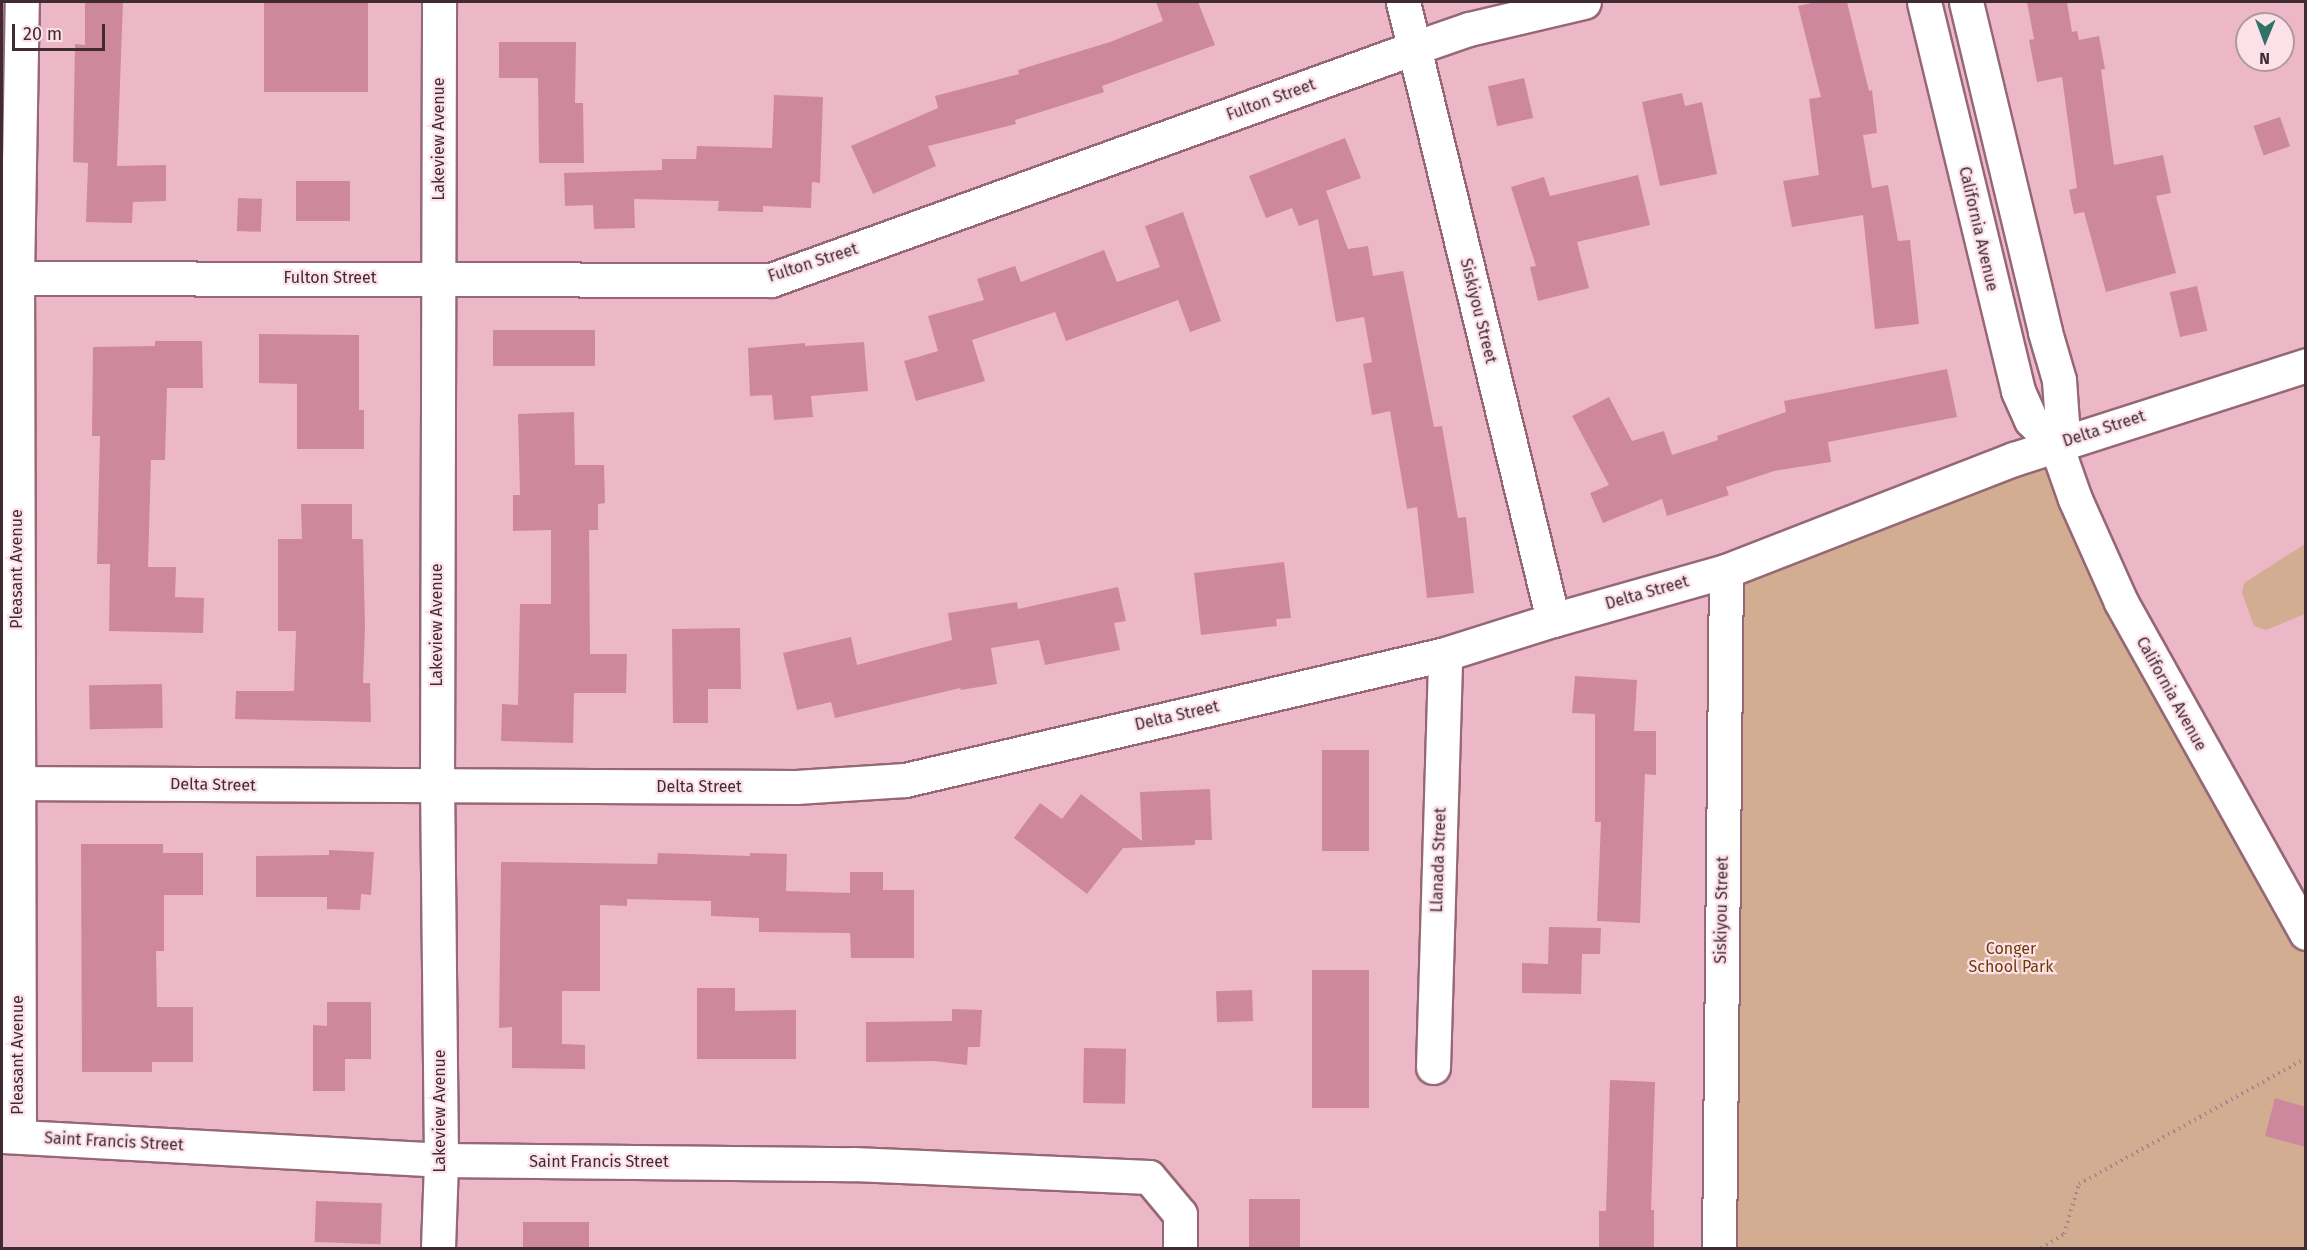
<!DOCTYPE html>
<html>
<head>
<meta charset="utf-8">
<style>
	body { margin:0 }
	#map { position:relative; width:2307px; height:1250px; overflow:hidden; background:#ecb8c8; font-family:"Fira Sans",sans-serif }
	div>[style] { position:absolute }
	[style*='--x'] { left:calc(var(--x)*1px); top:calc(var(--y)*1px); width:calc(var(--w)*1px); rotate:calc(var(--a)*1deg) }
	.green>* { inset:0; background:#d3ad91 }
	.building>* { inset:0; background:#ce889e; transform-origin:0 0 }
	.path>* { height:4px; margin-top:-2px; transform-origin:0; background:repeating-linear-gradient(90deg,#a9818d 0 1.5px,transparent 0 6px) }
	.roads { filter:drop-shadow(2px 0 #966876) drop-shadow(-2px 0 #966876) drop-shadow(0 2px #966876) drop-shadow(0 -2px #966876) }
	.minor>* { height:33px; margin:-16.5px; padding:0 16.5px; transform-origin:16.5px; border-radius:16.5px; background:#fff }
	span { translate:-50% -50%; white-space:nowrap; text-align:center; line-height:1.15; -webkit-text-stroke:4.5px #fce1e9; paint-order:stroke }
	.street-label { font-size:16px; color:#3f2b31 }
	.park-label { font-size:16px; color:#6f3b02 }
	.frame { position:absolute; inset:0; border:3px solid #3f2b31; pointer-events:none }
	.north { position:absolute; left:2235px; top:12px; width:60px; height:60px; box-sizing:border-box; background:#fce1e9; border:2px solid #b0989f; border-radius:50%; rotate:181deg; font-size:16px; font-weight:700; line-height:24px; text-align:center; color:#3f2b31 }
	.north::after { content:''; display:block; margin:auto; width:21px; height:27px; background:#2f7366; clip-path:polygon(50% 0,100% 100%,50% 72%,0 100%) }
	.scale { position:absolute; left:12px; top:24px; width:93px; height:27px; box-sizing:border-box; border:3px solid #3f2b31; border-top:0; padding-left:8px; font-size:18px; line-height:21px; white-space:nowrap; color:#3f2b31; -webkit-text-stroke:4px #fce1e9; paint-order:stroke }
</style>
</head>
<body>
<div id="map">
	<div class="green">
		<i style="clip-path:polygon(2056px 445px,2305px 895px,2305px 1248px,1720px 1248px,1726px 571px)"></i>
		<i style="clip-path:polygon(2305px 544px,2305px 614px,2266px 630px,2254px 626px,2242px 593px,2244px 583px)"></i>
	</div>
	<div class="building">
		<i style="clip-path:polygon(85px 2px,123px 2px,117px 166px,166px 165px,166px 201px,133px 202px,132px 223px,86px 222px,88px 163px,73px 162px,75px 44px,85px 45px)"></i>
		<i style="left:264px;top:2px;width:104px;height:90px"></i>
		<i style="clip-path:polygon(1156px 2px,1198px 2px,1215px 45px,1102px 86px,1104px 92px,1015px 120px,1016px 124px,928px 146px,936px 166px,873px 194px,851px 146px,938px 108px,935px 96px,1019px 74px,1018px 70px,1110px 42px,1163px 21px)"></i>
		<i style="clip-path:polygon(1816px 2px,1847px 2px,1869px 91px,1872px 90px,1877px 133px,1863px 135px,1872px 188px,1888px 185px,1898px 241px,1910px 240px,1919px 324px,1875px 329px,1863px 215px,1792px 227px,1783px 181px,1819px 175px,1809px 99px,1821px 97px,1798px 6px)"></i>
		<i style="clip-path:polygon(2027px 2px,2067px 2px,2072px 32px,2077px 31px,2079px 40px,2099px 36px,2105px 69px,2101px 70px,2114px 165px,2163px 155px,2171px 193px,2156px 196px,2176px 273px,2106px 292px,2084px 212px,2074px 214px,2069px 190px,2077px 188px,2062px 77px,2037px 82px,2029px 40px,2034px 39px)"></i>
		<i style="clip-path:polygon(499px 42px,576px 42px,575px 103px,583px 103px,584px 163px,539px 163px,538px 78px,499px 78px)"></i>
		<i style="left:1524px;top:78px;width:41px;height:37px;rotate:77deg"></i>
		<i style="clip-path:polygon(1682px 93px,1685px 106px,1702px 102px,1717px 174px,1660px 186px,1642px 102px)"></i>
		<i style="clip-path:polygon(774px 95px,823px 97px,820px 183px,812px 182px,811px 208px,763px 206px,763px 212px,718px 211px,719px 201px,634px 199px,635px 228px,594px 229px,593px 205px,565px 206px,564px 173px,662px 170px,662px 159px,696px 159px,697px 146px,772px 148px)"></i>
		<i style="left:2280px;top:117px;width:31px;height:28px;rotate:71deg"></i>
		<i style="clip-path:polygon(1345px 138px,1361px 178px,1326px 191px,1348px 249px,1368px 246px,1373px 276px,1403px 271px,1434px 427px,1442px 426px,1458px 518px,1466px 517px,1474px 593px,1427px 598px,1417px 507px,1407px 509px,1390px 411px,1372px 415px,1363px 364px,1372px 362px,1364px 317px,1336px 322px,1318px 219px,1299px 226px,1292px 208px,1266px 218px,1249px 176px)"></i>
		<i style="clip-path:polygon(1638px 175px,1650px 225px,1577px 242px,1589px 288px,1538px 301px,1530px 267px,1536px 266px,1511px 187px,1544px 177px,1550px 196px)"></i>
		<i style="left:350px;top:181px;width:40px;height:54px;rotate:90deg"></i>
		<i style="left:238px;top:198px;width:24px;height:33px;rotate:2deg"></i>
		<i style="clip-path:polygon(1183px 212px,1221px 321px,1190px 332px,1178px 300px,1066px 341px,1055px 312px,972px 340px,985px 381px,916px 401px,904px 361px,938px 351px,928px 316px,984px 300px,977px 279px,1015px 266px,1021px 282px,1104px 250px,1117px 282px,1160px 267px,1145px 226px)"></i>
		<i style="left:2197px;top:286px;width:46px;height:28px;rotate:77deg"></i>
		<i style="left:493px;top:330px;width:102px;height:36px"></i>
		<i style="clip-path:polygon(259px 334px,359px 335px,359px 410px,364px 410px,364px 449px,297px 449px,297px 384px,259px 383px)"></i>
		<i style="clip-path:polygon(155px 341px,202px 341px,203px 388px,167px 388px,165px 460px,151px 460px,148px 567px,176px 567px,175px 597px,204px 598px,203px 633px,109px 631px,110px 564px,97px 564px,100px 436px,92px 436px,93px 347px,155px 346px)"></i>
		<i style="clip-path:polygon(864px 342px,868px 391px,811px 396px,813px 417px,774px 420px,772px 395px,750px 396px,748px 348px,805px 343px,805px 346px)"></i>
		<i style="clip-path:polygon(1947px 369px,1957px 417px,1828px 442px,1831px 462px,1774px 471px,1726px 487px,1729px 495px,1667px 516px,1662px 499px,1603px 523px,1590px 493px,1609px 485px,1572px 416px,1609px 397px,1632px 441px,1664px 431px,1672px 455px,1718px 440px,1717px 436px,1786px 412px,1784px 401px)"></i>
		<i style="clip-path:polygon(574px 412px,575px 465px,604px 465px,605px 503px,598px 504px,598px 530px,589px 530px,590px 654px,627px 654px,626px 693px,574px 693px,573px 743px,501px 741px,502px 704px,518px 705px,520px 604px,551px 604px,551px 530px,513px 531px,513px 495px,520px 495px,518px 414px)"></i>
		<i style="clip-path:polygon(301px 504px,352px 504px,352px 539px,363px 539px,365px 626px,363px 683px,370px 683px,371px 722px,235px 719px,236px 691px,294px 691px,296px 631px,278px 631px,278px 539px,302px 539px)"></i>
		<i style="clip-path:polygon(1284px 562px,1291px 618px,1276px 619px,1277px 626px,1201px 635px,1194px 573px)"></i>
		<i style="clip-path:polygon(1118px 587px,1126px 621px,1114px 623px,1120px 650px,1045px 665px,1039px 640px,991px 648px,997px 684px,961px 690px,960px 688px,835px 718px,831px 702px,797px 710px,783px 653px,851px 637px,857px 665px,952px 640px,948px 613px,1017px 602px,1018px 609px)"></i>
		<i style="clip-path:polygon(740px 628px,741px 689px,708px 689px,708px 723px,673px 723px,672px 629px)"></i>
		<i style="clip-path:polygon(1575px 676px,1637px 680px,1634px 731px,1656px 731px,1656px 775px,1645px 774px,1640px 923px,1597px 921px,1601px 822px,1595px 822px,1595px 714px,1572px 713px)"></i>
		<i style="left:162px;top:684px;width:44px;height:73px;rotate:89deg"></i>
		<i style="left:1322px;top:750px;width:47px;height:101px"></i>
		<i style="clip-path:polygon(1210px 789px,1212px 840px,1195px 840px,1195px 845px,1123px 848px,1087px 894px,1014px 838px,1040px 803px,1062px 819px,1081px 794px,1142px 841px,1140px 792px)"></i>
		<i style="clip-path:polygon(81px 844px,163px 844px,163px 853px,203px 853px,203px 895px,164px 895px,164px 951px,156px 951px,157px 1007px,193px 1007px,193px 1062px,152px 1062px,152px 1072px,82px 1072px)"></i>
		<i style="clip-path:polygon(329px 850px,374px 852px,371px 895px,361px 894px,360px 910px,327px 909px,327px 897px,256px 897px,256px 856px,329px 855px)"></i>
		<i style="clip-path:polygon(658px 853px,750px 856px,750px 853px,787px 854px,786px 891px,850px 893px,850px 872px,883px 872px,883px 890px,914px 890px,914px 958px,851px 958px,850px 933px,759px 932px,759px 918px,711px 916px,711px 901px,627px 899px,627px 906px,600px 905px,600px 991px,562px 991px,562px 1044px,585px 1045px,585px 1069px,512px 1068px,512px 1027px,499px 1028px,501px 862px,657px 864px)"></i>
		<i style="clip-path:polygon(1549px 927px,1601px 928px,1600px 954px,1582px 954px,1581px 994px,1522px 993px,1522px 963px,1548px 964px)"></i>
		<i style="left:1312px;top:970px;width:57px;height:138px"></i>
		<i style="clip-path:polygon(697px 988px,735px 988px,735px 1011px,796px 1010px,796px 1059px,697px 1059px)"></i>
		<i style="left:1252px;top:990px;width:31px;height:36px;rotate:88deg"></i>
		<i style="clip-path:polygon(327px 1002px,371px 1002px,371px 1059px,345px 1059px,345px 1091px,313px 1091px,313px 1025px,327px 1026px)"></i>
		<i style="clip-path:polygon(952px 1009px,982px 1010px,980px 1047px,968px 1047px,967px 1065px,934px 1061px,866px 1062px,866px 1022px,952px 1021px)"></i>
		<i style="left:1084px;top:1048px;width:42px;height:55px;rotate:1deg"></i>
		<i style="clip-path:polygon(1610px 1080px,1655px 1082px,1651px 1210px,1654px 1210px,1654px 1248px,1599px 1248px,1599px 1211px,1606px 1211px)"></i>
		<i style="clip-path:polygon(2275px 1098px,2306px 1107px,2306px 1147px,2265px 1136px)"></i>
		<i style="left:1249px;top:1199px;width:51px;height:49px"></i>
		<i style="left:316px;top:1201px;width:66px;height:41px;rotate:2deg"></i>
		<i style="left:523px;top:1222px;width:66px;height:26px"></i>
	</div>
	<div class="path">
		<i style="--x:2041;--y:1248;--w:27;--a:-31"></i>
		<i style="--x:2064;--y:1234;--w:52;--a:-73.3"></i>
		<i style="--x:2079;--y:1184;--w:260;--a:-29"></i>
	</div>
	<div class="roads">
		<div class="minor">
			<i style="--x:1403;--y:2;--w:636;--a:76.36"></i>
			<i style="--x:1924;--y:2;--w:400;--a:76.4"></i>
			<i style="--x:2018;--y:391;--w:32;--a:66"></i>
			<i style="--x:2031;--y:420;--w:35;--a:45"></i>
			<i style="--x:2056;--y:445;--w:57;--a:70.6"></i>
			<i style="--x:2075;--y:499;--w:113;--a:65.9"></i>
			<i style="--x:2121;--y:602;--w:379;--a:60.8"></i>
			<i style="--x:1966;--y:2;--w:339;--a:76.5"></i>
			<i style="--x:2045;--y:332;--w:50;--a:73.7"></i>
			<i style="--x:2059;--y:380;--w:43;--a:86"></i>
			<i style="--x:2062;--y:423;--w:23;--a:105"></i>
			<i style="--x:2;--y:278;--w:769;--a:0.15"></i>
			<i style="--x:771;--y:280;--w:684;--a:-19.84"></i>
			<i style="--x:1414;--y:48;--w:58;--a:-19.1"></i>
			<i style="--x:1469;--y:29;--w:118;--a:-13.2"></i>
			<i style="--x:2;--y:783;--w:794;--a:0.29"></i>
			<i style="--x:796;--y:787;--w:109;--a:-3.7"></i>
			<i style="--x:905;--y:780;--w:555;--a:-13.13"></i>
			<i style="--x:1445;--y:654;--w:113;--a:-17.5"></i>
			<i style="--x:1553;--y:620;--w:180;--a:-15.8"></i>
			<i style="--x:1726;--y:571;--w:309;--a:-21.3"></i>
			<i style="--x:2014;--y:459;--w:307;--a:-17.8"></i>
			<i style="--x:1433;--y:1067;--w:413;--a:-88.3"></i>
			<i style="--x:2;--y:1136;--w:440;--a:3.1"></i>
			<i style="--x:441;--y:1160;--w:412;--a:0.6"></i>
			<i style="--x:853;--y:1164;--w:296;--a:2.5"></i>
			<i style="--x:1149;--y:1177;--w:48;--a:50"></i>
			<i style="--x:1180;--y:1214;--w:34;--a:90"></i>
			<i style="--x:19;--y:1136;--w:858;--a:-90.13"></i>
			<i style="--x:17;--y:278;--w:276;--a:-89"></i>
			<i style="--x:438;--y:1248;--w:88;--a:-88"></i>
			<i style="--x:441;--y:1160;--w:373;--a:-90.6"></i>
			<i style="--x:437;--y:787;--w:785;--a:-89.85"></i>
			<i style="--x:1719;--y:1248;--w:677;--a:-89.41"></i>
		</div>
	</div>
	<div class="street-label">
		<span style="left:1271px;top:100px;rotate:-20deg">Fulton Street</span>
		<span style="left:439px;top:139px;rotate:-90deg">Lakeview Avenue</span>
		<span style="left:1978px;top:229px;rotate:77deg">California Avenue</span>
		<span style="left:813px;top:263px;rotate:-18deg">Fulton Street</span>
		<span style="left:330px;top:278px">Fulton Street</span>
		<span style="left:1478px;top:311px;rotate:76deg">Siskiyou Street</span>
		<span style="left:2104px;top:429px;rotate:-18deg">Delta Street</span>
		<span style="left:17px;top:569px;rotate:-90deg">Pleasant Avenue</span>
		<span style="left:1647px;top:593px;rotate:-16deg">Delta Street</span>
		<span style="left:437px;top:625px;rotate:-90deg">Lakeview Avenue</span>
		<span style="left:2171px;top:694px;rotate:61deg">California Avenue</span>
		<span style="left:1177px;top:716px;rotate:-13deg">Delta Street</span>
		<span style="left:213px;top:785px;rotate:1deg">Delta Street</span>
		<span style="left:699px;top:787px">Delta Street</span>
		<span style="left:1439px;top:860px;rotate:-88deg">Llanada Street</span>
		<span style="left:1722px;top:910px;rotate:-89deg">Siskiyou Street</span>
		<span style="left:18px;top:1055px;rotate:-90deg">Pleasant Avenue</span>
		<span style="left:440px;top:1111px;rotate:-90deg">Lakeview Avenue</span>
		<span style="left:114px;top:1142px;rotate:3deg">Saint Francis Street</span>
		<span style="left:599px;top:1162px">Saint Francis Street</span>
	</div>
	<div class="park-label">
		<span style="left:2011px;top:958px">Conger<br>School Park</span>
	</div>
	<div class="frame"></div>
	<div class="north">N</div>
	<div class="scale">20 m</div>
</div>
</body>
</html>
